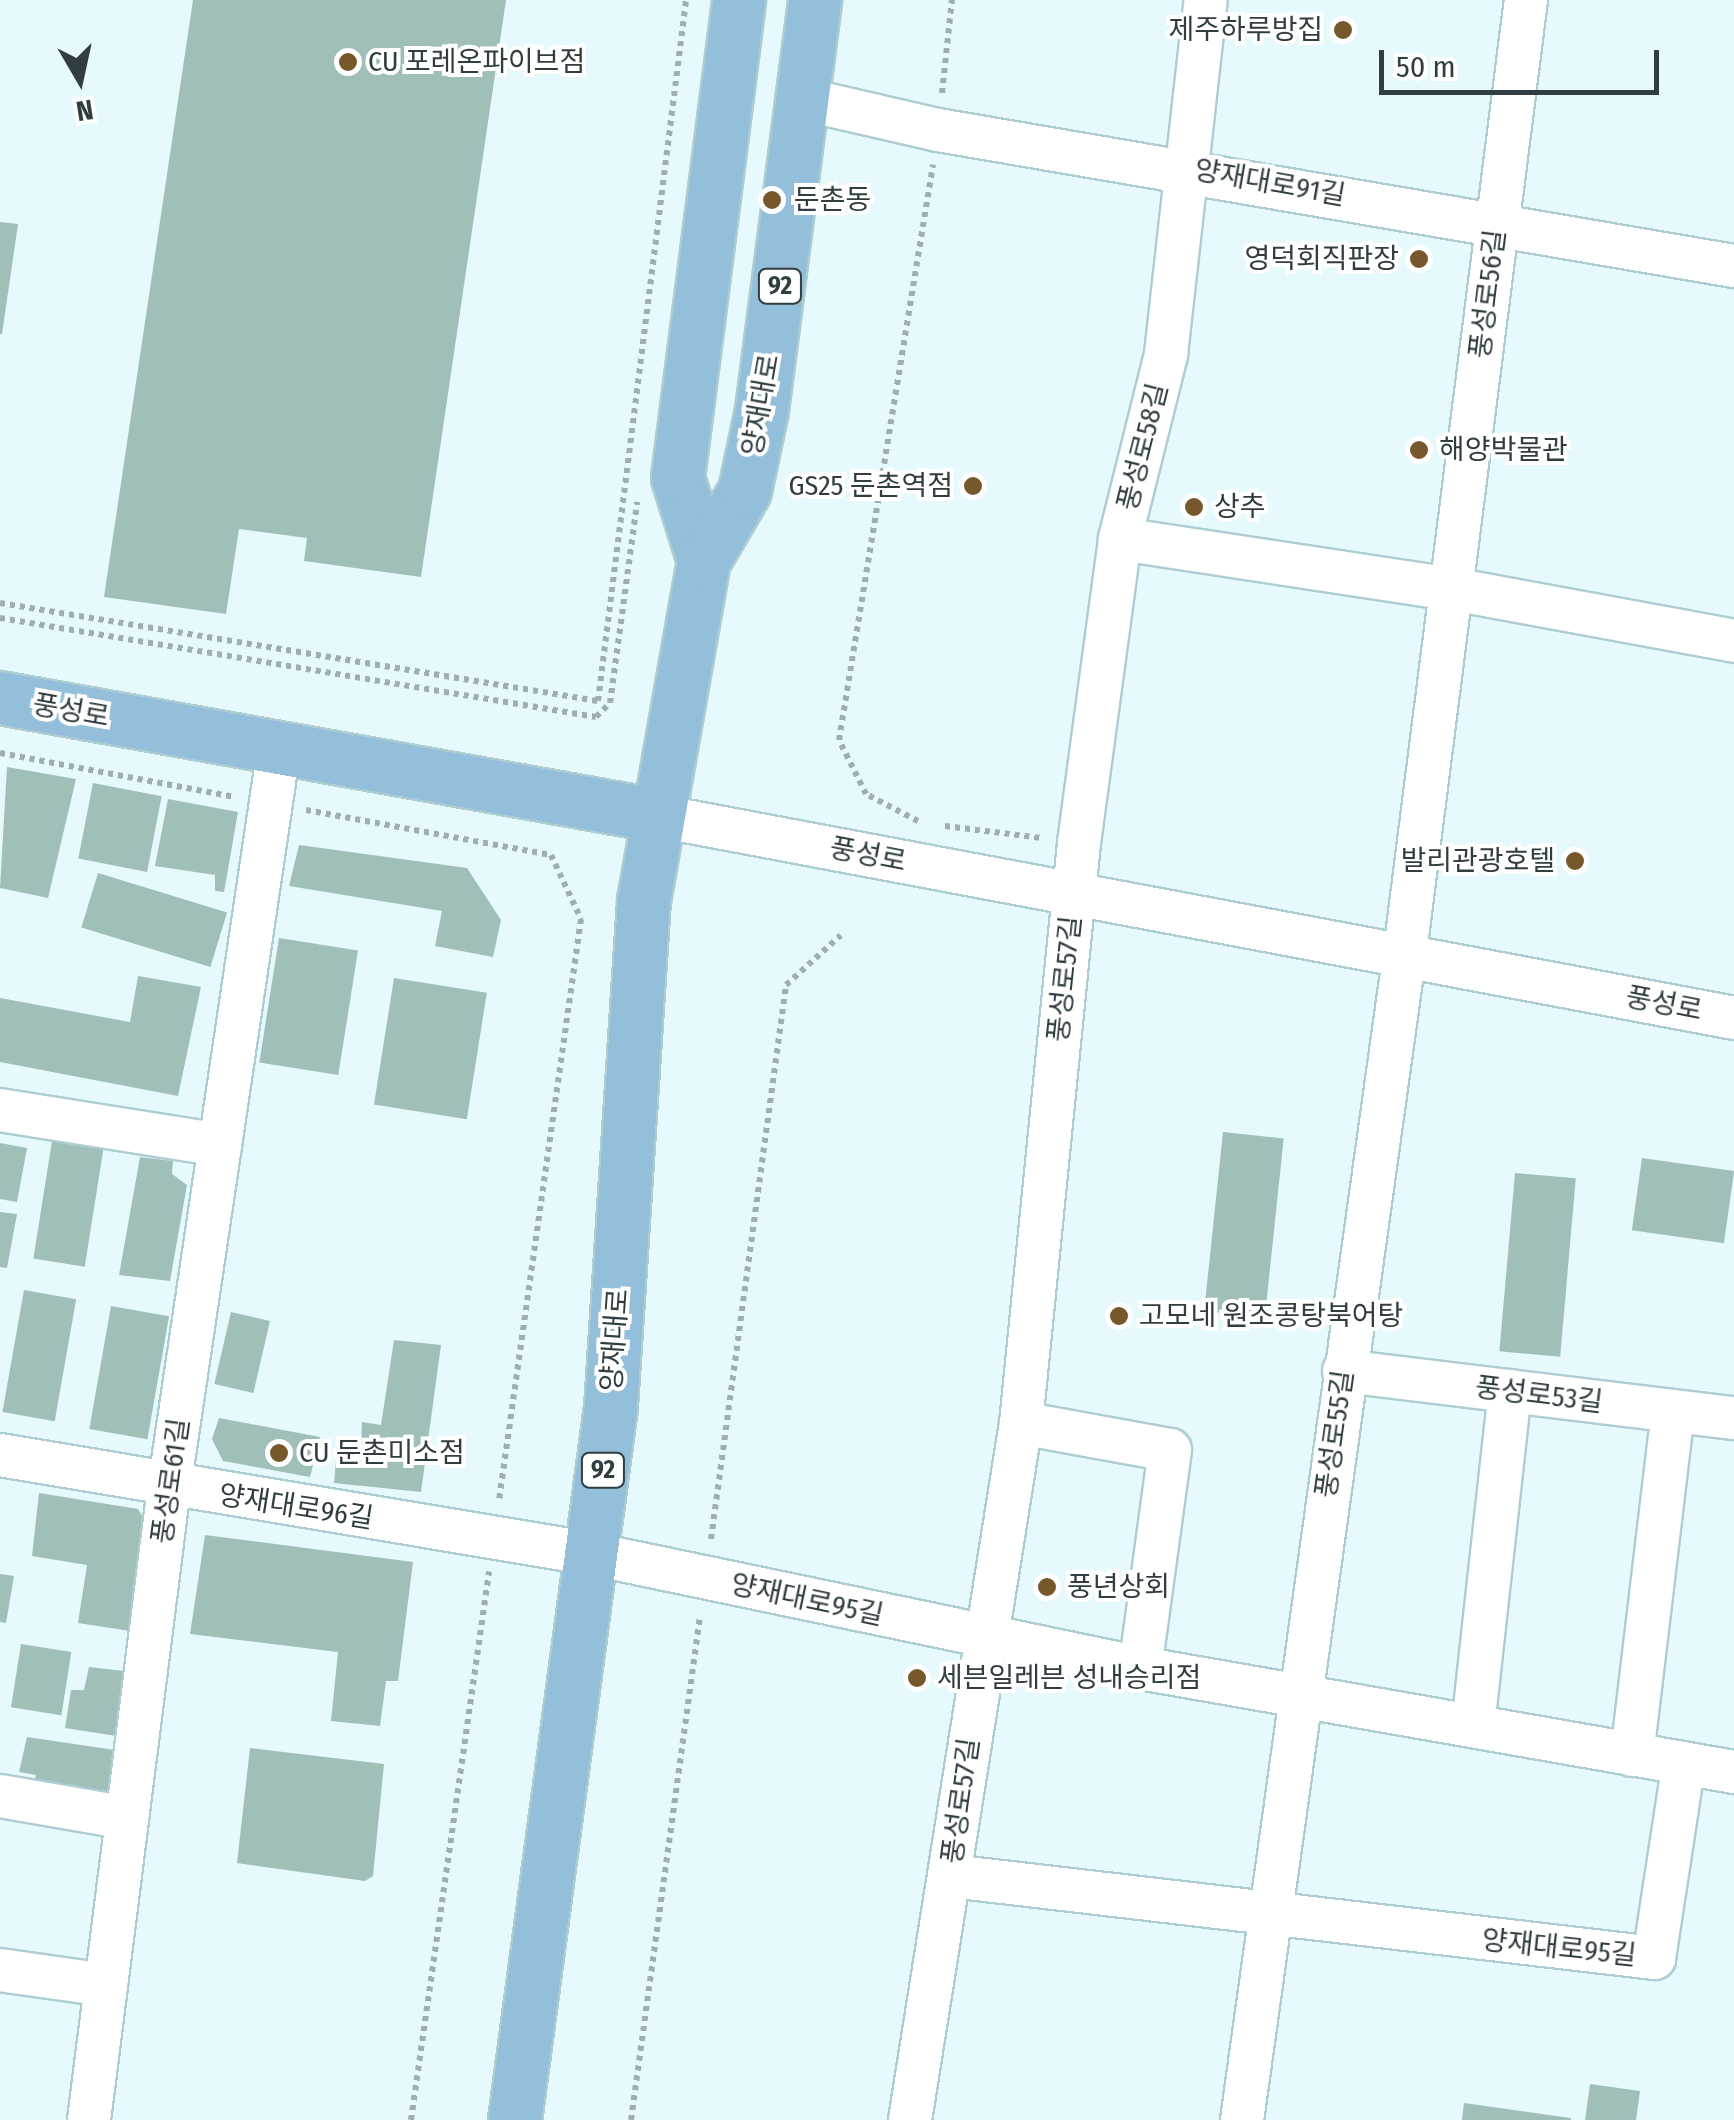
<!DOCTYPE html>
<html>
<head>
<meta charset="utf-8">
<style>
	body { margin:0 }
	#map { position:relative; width:1734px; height:2120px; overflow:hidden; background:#e6f9fd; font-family:"Fira Sans Condensed","Noto Sans KR",sans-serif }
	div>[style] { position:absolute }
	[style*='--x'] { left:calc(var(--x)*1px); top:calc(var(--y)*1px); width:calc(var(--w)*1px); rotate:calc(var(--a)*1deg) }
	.building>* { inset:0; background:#a0bfb9; transform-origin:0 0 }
	.path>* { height:6px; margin-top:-3px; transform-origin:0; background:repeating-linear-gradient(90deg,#9eaeb2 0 5px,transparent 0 10px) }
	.roads { filter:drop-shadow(2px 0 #aecdd3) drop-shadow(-2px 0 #aecdd3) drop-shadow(0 2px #aecdd3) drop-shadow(0 -2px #aecdd3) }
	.minor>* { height:42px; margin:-21px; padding:0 21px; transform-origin:21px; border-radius:21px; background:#fff }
	.major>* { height:52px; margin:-26px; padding:0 26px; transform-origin:26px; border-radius:26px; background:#94bfda }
	.dots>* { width:28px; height:28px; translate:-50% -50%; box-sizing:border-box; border:5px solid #fff; border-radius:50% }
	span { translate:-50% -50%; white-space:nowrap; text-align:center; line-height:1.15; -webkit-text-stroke:8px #fff; paint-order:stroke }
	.shield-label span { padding:2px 8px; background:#fff; border:2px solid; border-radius:8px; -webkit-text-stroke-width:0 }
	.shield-label { font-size:25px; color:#313e41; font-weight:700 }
	.poi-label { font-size:28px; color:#313e41 }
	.right { translate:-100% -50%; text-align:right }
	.left { translate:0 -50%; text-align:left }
	.street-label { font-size:28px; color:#313e41 }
	.north { position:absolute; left:30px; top:30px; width:100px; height:100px; -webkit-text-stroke:8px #fff; paint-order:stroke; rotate:171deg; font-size:28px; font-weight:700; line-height:40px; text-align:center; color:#313e41 }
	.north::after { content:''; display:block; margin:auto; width:35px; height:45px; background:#313e41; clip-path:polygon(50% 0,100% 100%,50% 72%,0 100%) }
	.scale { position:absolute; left:1379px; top:50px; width:280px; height:45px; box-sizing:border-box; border:5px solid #313e41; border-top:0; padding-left:12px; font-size:30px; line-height:35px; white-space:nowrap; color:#313e41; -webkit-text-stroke:8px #fff; paint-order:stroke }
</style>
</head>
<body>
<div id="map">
	<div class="building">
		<i style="clip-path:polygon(193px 0,506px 0,421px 577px,304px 561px,307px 538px,239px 529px,226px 614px,104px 597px)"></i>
		<i style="clip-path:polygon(0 222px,18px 224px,2px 334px,0 334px)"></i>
		<i style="clip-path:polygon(7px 767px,76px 779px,48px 898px,0 888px)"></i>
		<i style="left:93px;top:783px;width:70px;height:77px;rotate:11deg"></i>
		<i style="clip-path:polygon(168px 799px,238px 812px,224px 892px,215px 891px,215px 875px,155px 866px)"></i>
		<i style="clip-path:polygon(299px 845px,467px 868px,501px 920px,493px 957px,435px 946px,442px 911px,289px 886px)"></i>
		<i style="left:98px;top:873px;width:135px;height:57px;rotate:17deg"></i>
		<i style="left:279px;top:938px;width:80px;height:126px;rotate:9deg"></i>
		<i style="clip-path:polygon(138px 976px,201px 987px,178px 1096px,0 1062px,0 998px,130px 1022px)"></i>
		<i style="left:394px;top:978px;width:94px;height:128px;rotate:9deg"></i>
		<i style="left:1223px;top:1132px;width:61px;height:180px;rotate:6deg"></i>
		<i style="left:52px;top:1141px;width:52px;height:119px;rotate:9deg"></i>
		<i style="clip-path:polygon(0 1143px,27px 1148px,17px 1202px,0 1199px)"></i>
		<i style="clip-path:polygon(140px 1157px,173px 1161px,172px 1174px,187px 1185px,170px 1281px,119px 1275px)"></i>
		<i style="left:1642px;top:1158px;width:93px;height:73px;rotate:8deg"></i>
		<i style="left:1515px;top:1173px;width:61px;height:179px;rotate:5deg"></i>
		<i style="clip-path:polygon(0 1212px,17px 1214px,7px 1268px,0 1267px)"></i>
		<i style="left:24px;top:1290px;width:53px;height:124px;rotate:10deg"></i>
		<i style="left:111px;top:1306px;width:59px;height:125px;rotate:10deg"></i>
		<i style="left:231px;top:1312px;width:40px;height:74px;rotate:13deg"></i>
		<i style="clip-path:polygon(394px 1340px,441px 1345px,421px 1492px,334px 1483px,338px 1439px,361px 1442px,362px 1422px,381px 1425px)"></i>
		<i style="clip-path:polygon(219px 1418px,320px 1437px,310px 1477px,223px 1461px,212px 1439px)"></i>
		<i style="clip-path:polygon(39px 1493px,138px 1509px,152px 1533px,137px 1632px,78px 1623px,87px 1565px,32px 1556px)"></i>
		<i style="clip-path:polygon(205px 1535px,413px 1562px,398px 1681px,386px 1681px,380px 1726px,331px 1721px,338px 1652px,190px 1634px)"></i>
		<i style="clip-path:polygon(0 1574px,14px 1576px,6px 1623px,0 1622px)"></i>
		<i style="left:21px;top:1644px;width:51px;height:64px;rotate:9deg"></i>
		<i style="clip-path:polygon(89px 1667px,132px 1672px,123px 1737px,65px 1728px,71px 1690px,84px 1690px)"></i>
		<i style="clip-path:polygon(27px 1737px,115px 1750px,107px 1794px,34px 1782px,36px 1775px,19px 1772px)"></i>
		<i style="clip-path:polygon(250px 1748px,384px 1764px,373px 1876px,365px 1881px,237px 1863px)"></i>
		<i style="clip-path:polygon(1590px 2084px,1640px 2091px,1636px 2120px,1585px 2120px)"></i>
		<i style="clip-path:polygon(1464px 2103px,1571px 2118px,1571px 2120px,1462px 2120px)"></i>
	</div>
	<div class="path">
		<i style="--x:942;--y:93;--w:94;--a:-83.9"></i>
		<i style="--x:0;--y:603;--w:606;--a:9.31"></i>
		<i style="--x:598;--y:701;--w:707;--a:-82.84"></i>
		<i style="--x:0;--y:618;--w:604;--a:9.43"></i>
		<i style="--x:596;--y:717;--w:20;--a:-45"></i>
		<i style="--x:610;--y:703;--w:203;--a:-82.3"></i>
		<i style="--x:0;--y:753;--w:239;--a:10.6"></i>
		<i style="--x:306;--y:810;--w:249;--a:10.4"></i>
		<i style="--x:551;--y:855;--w:71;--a:64.9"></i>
		<i style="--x:581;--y:919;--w:587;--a:98.03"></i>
		<i style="--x:918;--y:821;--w:59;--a:-152.6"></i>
		<i style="--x:866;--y:794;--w:60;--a:-116.6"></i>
		<i style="--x:839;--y:740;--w:583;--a:-80.72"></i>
		<i style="--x:945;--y:826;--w:98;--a:7.1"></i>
		<i style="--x:711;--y:1539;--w:559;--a:-82.29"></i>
		<i style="--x:786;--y:985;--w:74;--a:-42.3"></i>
		<i style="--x:411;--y:2120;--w:554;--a:-81.9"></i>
		<i style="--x:631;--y:2120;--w:509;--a:-82.2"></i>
	</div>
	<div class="roads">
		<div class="minor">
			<i style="--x:807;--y:100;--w:134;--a:12.9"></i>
			<i style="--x:938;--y:130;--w:808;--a:9.7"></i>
			<i style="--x:1120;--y:539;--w:336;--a:8.6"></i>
			<i style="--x:1452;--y:589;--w:287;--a:10.4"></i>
			<i style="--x:659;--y:816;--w:1094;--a:10.64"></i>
			<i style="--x:0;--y:1110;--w:223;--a:9"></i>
			<i style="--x:1344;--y:1371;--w:393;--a:6.9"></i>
			<i style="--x:1021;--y:1423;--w:151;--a:10.3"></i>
			<i style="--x:1170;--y:1450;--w:220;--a:97.8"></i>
			<i style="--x:0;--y:1455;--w:601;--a:9.48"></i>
			<i style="--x:593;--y:1554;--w:559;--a:11.77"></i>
			<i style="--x:1140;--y:1668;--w:603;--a:9.93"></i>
			<i style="--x:1473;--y:1726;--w:337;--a:-83.7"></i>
			<i style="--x:1632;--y:1755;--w:346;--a:-83.2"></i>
			<i style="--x:0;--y:1796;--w:129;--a:9.8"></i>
			<i style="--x:951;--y:1876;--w:708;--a:6.65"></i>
			<i style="--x:1654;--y:1958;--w:197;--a:-81.3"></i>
			<i style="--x:0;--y:1970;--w:107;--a:8.1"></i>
			<i style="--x:89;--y:2120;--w:637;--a:-82.79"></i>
			<i style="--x:169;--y:1488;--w:748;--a:-81.54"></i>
			<i style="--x:910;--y:2120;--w:706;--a:-80.95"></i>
			<i style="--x:1021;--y:1423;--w:583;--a:-84.29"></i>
			<i style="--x:1079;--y:843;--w:307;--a:-82.3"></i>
			<i style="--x:1120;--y:539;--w:191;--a:-76"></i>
			<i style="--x:1166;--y:354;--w:356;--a:-83.6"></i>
			<i style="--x:1242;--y:2120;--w:1179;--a:-82.06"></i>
			<i style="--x:1405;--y:952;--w:960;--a:-82.76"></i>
		</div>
		<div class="major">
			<i style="--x:704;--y:561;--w:87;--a:-107.4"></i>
			<i style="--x:678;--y:478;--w:482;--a:-82.7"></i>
			<i style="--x:0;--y:698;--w:669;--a:10.15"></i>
			<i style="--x:515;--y:2120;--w:719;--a:-82.33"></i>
			<i style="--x:611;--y:1407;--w:507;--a:-86.27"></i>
			<i style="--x:644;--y:901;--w:345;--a:-80"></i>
			<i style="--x:704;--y:561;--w:81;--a:-59.6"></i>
			<i style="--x:745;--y:491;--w:83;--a:-78.1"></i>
			<i style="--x:762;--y:410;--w:413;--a:-82.6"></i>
		</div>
	</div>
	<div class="dots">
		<i style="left:1343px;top:30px;background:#77582d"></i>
		<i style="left:348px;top:62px;background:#77582d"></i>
		<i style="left:772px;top:200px;background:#77582d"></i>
		<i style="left:1419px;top:259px;background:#77582d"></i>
		<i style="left:1419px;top:450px;background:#77582d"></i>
		<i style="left:973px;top:486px;background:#77582d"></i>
		<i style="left:1194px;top:507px;background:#77582d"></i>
		<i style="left:1575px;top:861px;background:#77582d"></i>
		<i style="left:1119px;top:1316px;background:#77582d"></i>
		<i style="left:279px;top:1453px;background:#77582d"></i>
		<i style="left:1047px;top:1587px;background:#77582d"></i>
		<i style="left:917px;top:1678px;background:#77582d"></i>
	</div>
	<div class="shield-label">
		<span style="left:780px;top:286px">92</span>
		<span style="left:603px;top:1470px">92</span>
	</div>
	<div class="poi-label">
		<span class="right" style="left:1323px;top:30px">제주하루방집</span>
		<span class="left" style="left:368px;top:62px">CU 포레온파이브점</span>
		<span class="left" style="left:794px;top:200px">둔촌동</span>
		<span class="right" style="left:1399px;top:259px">영덕회직판장</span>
		<span class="left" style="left:1439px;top:450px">해양박물관</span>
		<span class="right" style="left:953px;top:486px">GS25 둔촌역점</span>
		<span class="left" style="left:1214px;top:507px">상추</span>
		<span class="right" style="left:1555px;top:861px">발리관광호텔</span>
		<span class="left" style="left:1139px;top:1316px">고모네 원조콩탕북어탕</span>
		<span class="left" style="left:299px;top:1453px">CU 둔촌미소점</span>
		<span class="left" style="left:1067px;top:1587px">풍년상회</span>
		<span class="left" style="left:937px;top:1678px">세븐일레븐 성내승리점</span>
	</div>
	<div class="street-label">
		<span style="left:1270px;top:183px;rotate:10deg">양재대로91길</span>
		<span style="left:1488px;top:294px;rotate:-83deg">풍성로56길</span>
		<span style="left:761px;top:405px;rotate:-80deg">양재대로</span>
		<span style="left:1143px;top:447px;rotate:-76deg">풍성로58길</span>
		<span style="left:71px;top:711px;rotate:10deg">풍성로</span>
		<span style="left:868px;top:855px;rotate:11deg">풍성로</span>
		<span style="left:1065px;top:979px;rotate:-84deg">풍성로57길</span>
		<span style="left:1664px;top:1004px;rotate:11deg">풍성로</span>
		<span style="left:615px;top:1340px;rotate:-86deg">양재대로</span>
		<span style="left:1539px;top:1395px;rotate:7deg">풍성로53길</span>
		<span style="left:1335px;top:1434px;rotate:-82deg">풍성로55길</span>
		<span style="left:171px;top:1481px;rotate:-82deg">풍성로61길</span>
		<span style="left:296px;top:1507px;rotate:9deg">양재대로96길</span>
		<span style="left:807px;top:1600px;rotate:12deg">양재대로95길</span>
		<span style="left:961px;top:1801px;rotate:-82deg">풍성로57길</span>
		<span style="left:1559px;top:1948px;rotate:6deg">양재대로95길</span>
	</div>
	<div class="north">N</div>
	<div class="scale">50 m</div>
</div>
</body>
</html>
